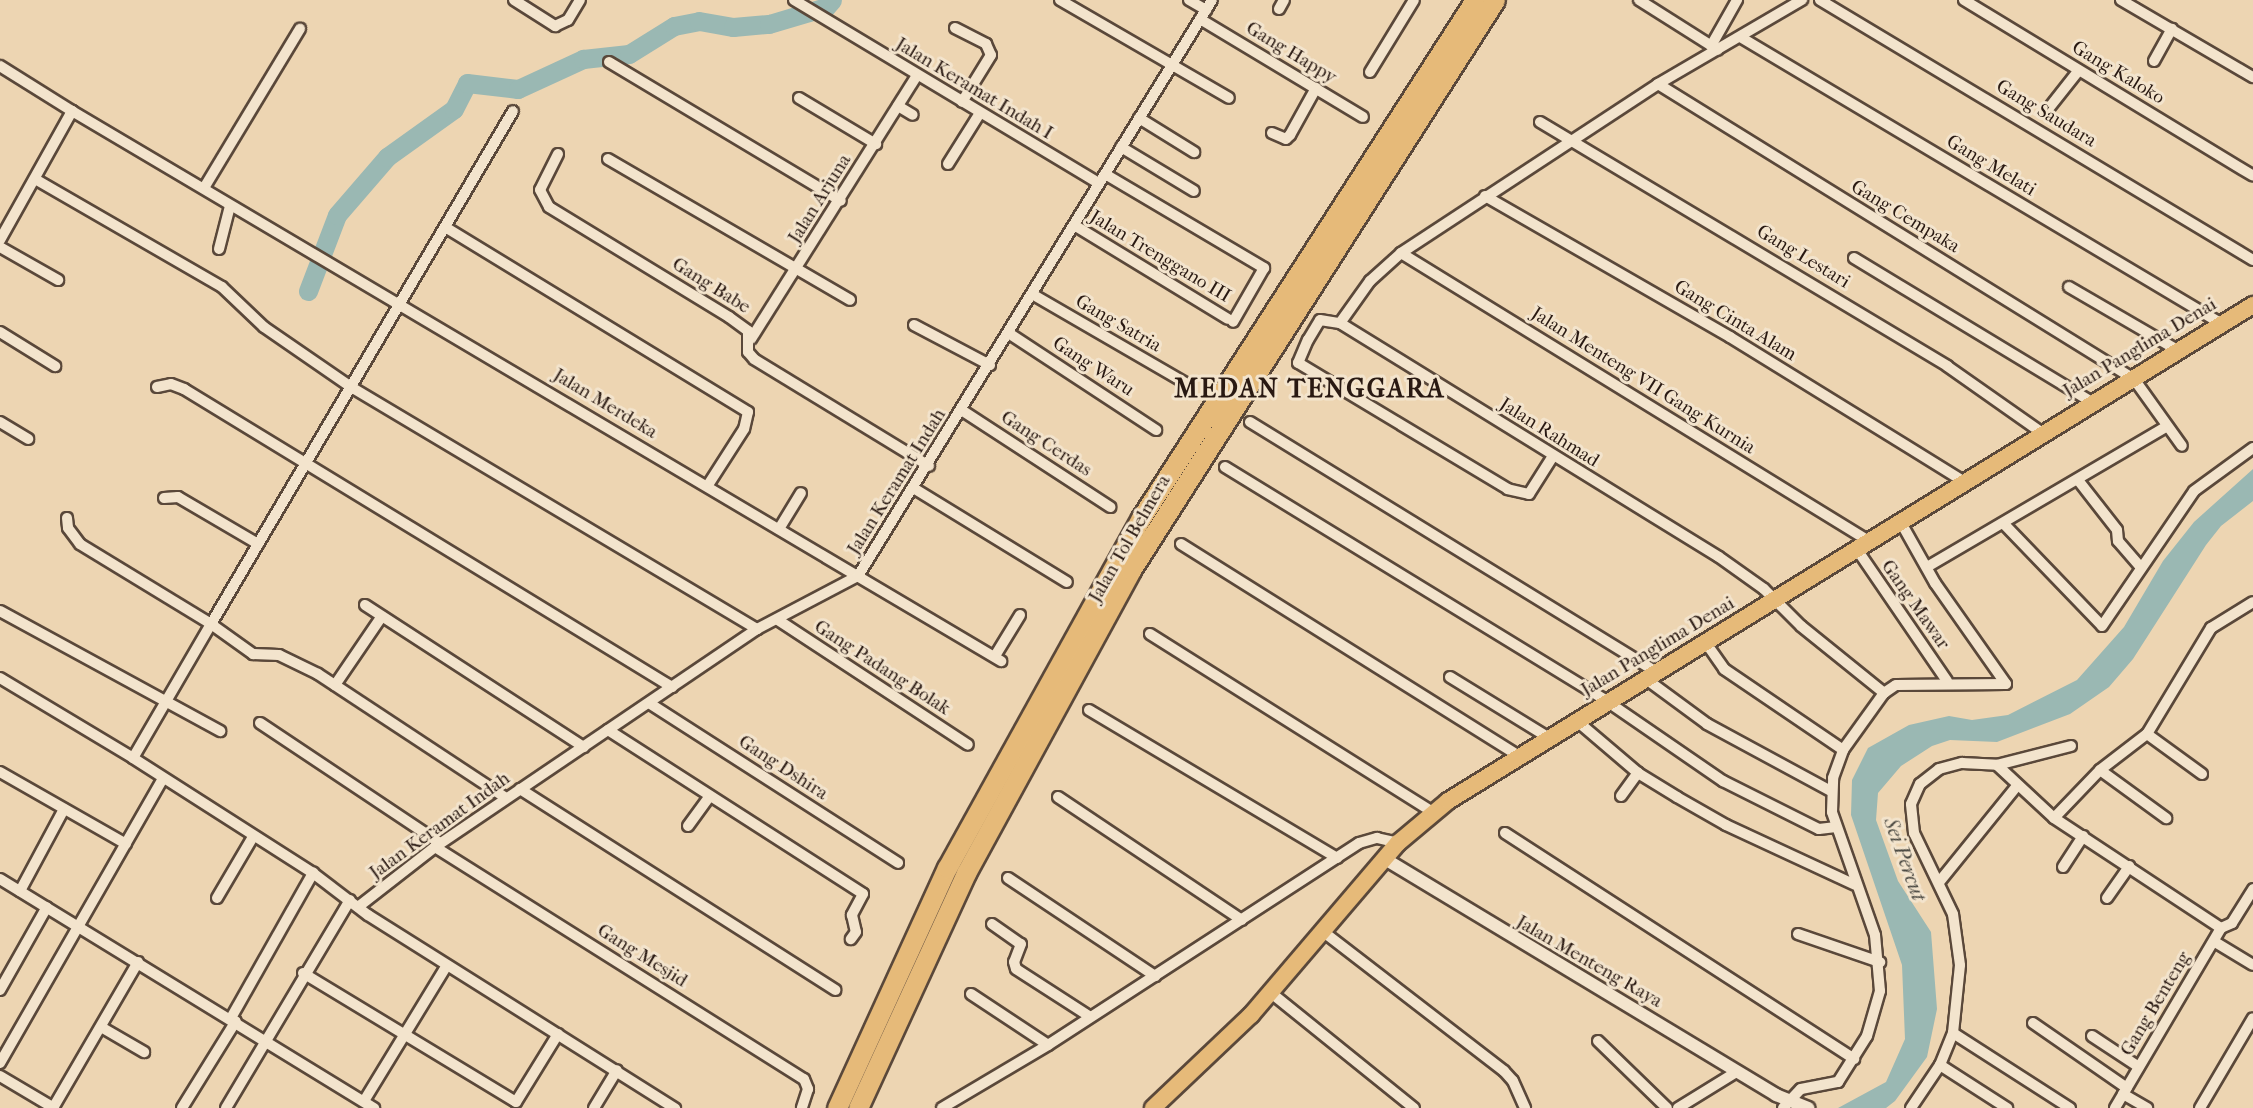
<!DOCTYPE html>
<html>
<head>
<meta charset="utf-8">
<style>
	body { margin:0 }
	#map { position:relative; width:2253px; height:1108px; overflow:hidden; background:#edd5b2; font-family:"IM FELL French Canon",serif }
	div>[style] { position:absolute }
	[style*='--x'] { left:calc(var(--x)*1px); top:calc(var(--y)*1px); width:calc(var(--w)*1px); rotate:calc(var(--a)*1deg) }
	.water>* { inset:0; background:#9ab8b3 }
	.river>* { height:19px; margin:-9.5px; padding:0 9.5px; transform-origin:9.5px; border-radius:9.5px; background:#9ab8b3 }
	.roads { filter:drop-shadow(2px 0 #5a483a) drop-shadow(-2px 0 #5a483a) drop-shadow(0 2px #5a483a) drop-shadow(0 -2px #5a483a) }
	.minor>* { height:10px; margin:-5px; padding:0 5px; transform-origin:5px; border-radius:5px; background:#f3e4cd }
	.tertiary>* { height:12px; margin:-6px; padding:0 6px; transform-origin:6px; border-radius:6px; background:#f3e4cd }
	.primary>* { height:16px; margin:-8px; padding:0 8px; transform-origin:8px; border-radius:8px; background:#e6ba79 }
	.motorway>* { height:19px; margin:-9.5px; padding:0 9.5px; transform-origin:9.5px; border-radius:9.5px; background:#e6ba79 }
	span { translate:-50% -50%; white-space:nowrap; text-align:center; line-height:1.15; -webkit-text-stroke:6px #f3e4cd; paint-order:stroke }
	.street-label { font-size:19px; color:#291912 }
	.water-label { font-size:21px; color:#4b4942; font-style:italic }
	.district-label { font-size:26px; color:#291912; font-weight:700; letter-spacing:2px }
</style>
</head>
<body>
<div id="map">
	<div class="water">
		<i style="clip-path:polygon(2253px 469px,2253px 501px,2221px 526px,2206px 545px,2133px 659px,2109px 687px,2070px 714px,1997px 742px,1950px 740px,1932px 746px,1901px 766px,1878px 793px,1876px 820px,1898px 881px,1931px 932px,1937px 1009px,1927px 1057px,1895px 1101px,1886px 1108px,1838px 1108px,1886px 1082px,1905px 1039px,1902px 965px,1851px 815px,1852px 780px,1868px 748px,1909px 725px,1949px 716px,1972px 720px,2008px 715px,2077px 680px,2124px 627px,2163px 561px,2194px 522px)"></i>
	</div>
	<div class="river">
		<i style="--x:308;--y:291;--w:81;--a:-69.1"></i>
		<i style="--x:337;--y:215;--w:77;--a:-49.2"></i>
		<i style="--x:387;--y:157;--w:82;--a:-35.6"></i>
		<i style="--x:454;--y:109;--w:29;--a:-63"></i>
		<i style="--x:467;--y:83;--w:51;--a:6.7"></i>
		<i style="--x:518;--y:89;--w:72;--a:-24.8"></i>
		<i style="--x:583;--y:59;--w:46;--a:-6.2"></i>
		<i style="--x:629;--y:54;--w:53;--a:-31.9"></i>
		<i style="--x:674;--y:26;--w:25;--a:-11"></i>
		<i style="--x:699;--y:21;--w:35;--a:10"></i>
		<i style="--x:733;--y:27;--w:36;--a:-5"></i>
		<i style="--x:769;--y:24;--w:59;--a:-16.6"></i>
		<i style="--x:826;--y:7;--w:9;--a:-49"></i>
	</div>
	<div class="roads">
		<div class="minor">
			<i style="--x:514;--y:0;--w:49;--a:32.4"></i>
			<i style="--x:555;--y:26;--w:14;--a:-25"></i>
			<i style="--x:568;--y:20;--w:23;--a:-59"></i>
			<i style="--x:794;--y:0;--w:356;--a:31"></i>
			<i style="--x:1060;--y:0;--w:195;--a:30.1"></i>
			<i style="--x:1189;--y:0;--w:20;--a:30"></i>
			<i style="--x:1639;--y:0;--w:93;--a:32.3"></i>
			<i style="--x:1820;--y:0;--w:505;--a:30.98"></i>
			<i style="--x:1964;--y:0;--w:338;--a:31.3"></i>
			<i style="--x:2121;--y:0;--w:153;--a:30.3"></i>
			<i style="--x:1279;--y:9;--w:10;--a:-61"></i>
			<i style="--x:1200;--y:19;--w:190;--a:31"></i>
			<i style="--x:955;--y:28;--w:35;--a:27"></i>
			<i style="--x:986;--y:44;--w:12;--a:66"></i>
			<i style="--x:991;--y:55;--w:55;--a:121.7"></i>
			<i style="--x:1742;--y:38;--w:559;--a:30.79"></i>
			<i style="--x:1711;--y:46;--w:53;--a:-60.5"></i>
			<i style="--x:2154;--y:61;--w:37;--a:-61"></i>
			<i style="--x:609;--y:62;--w:270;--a:30.9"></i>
			<i style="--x:0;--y:66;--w:85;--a:32"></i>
			<i style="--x:1370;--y:72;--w:84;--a:-58.6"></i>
			<i style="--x:1658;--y:84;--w:560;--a:31.79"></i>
			<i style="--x:2134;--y:379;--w:82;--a:54.4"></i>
			<i style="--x:799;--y:98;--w:90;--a:30.9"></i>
			<i style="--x:898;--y:106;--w:17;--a:31"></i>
			<i style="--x:2049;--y:108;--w:48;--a:-51.7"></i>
			<i style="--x:1139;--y:118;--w:65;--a:31.7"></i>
			<i style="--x:1540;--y:122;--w:475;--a:30.9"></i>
			<i style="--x:1947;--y:366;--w:115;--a:35.1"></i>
			<i style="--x:1272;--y:133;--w:15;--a:23"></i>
			<i style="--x:1286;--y:139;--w:6;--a:-45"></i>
			<i style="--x:1290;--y:135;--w:54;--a:-61"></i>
			<i style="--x:1121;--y:147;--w:85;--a:31.1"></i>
			<i style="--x:558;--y:154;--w:40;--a:116.6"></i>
			<i style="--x:540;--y:190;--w:19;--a:62"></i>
			<i style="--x:549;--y:207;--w:211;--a:31.4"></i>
			<i style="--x:729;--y:317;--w:24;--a:36"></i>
			<i style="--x:748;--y:331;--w:21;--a:90"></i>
			<i style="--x:748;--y:352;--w:9;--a:49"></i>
			<i style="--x:754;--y:359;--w:205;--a:31.4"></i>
			<i style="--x:608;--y:159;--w:280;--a:30.2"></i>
			<i style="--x:948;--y:164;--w:60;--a:-57.9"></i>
			<i style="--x:1105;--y:174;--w:185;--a:30.6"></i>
			<i style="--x:1264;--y:268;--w:62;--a:119.9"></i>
			<i style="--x:35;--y:179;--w:216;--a:30"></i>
			<i style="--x:222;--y:287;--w:58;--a:43.6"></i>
			<i style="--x:264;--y:327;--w:106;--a:34.6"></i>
			<i style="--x:351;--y:387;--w:473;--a:30.8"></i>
			<i style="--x:204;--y:188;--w:186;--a:-58.9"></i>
			<i style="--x:1485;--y:196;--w:283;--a:29.9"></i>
			<i style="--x:1730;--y:337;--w:274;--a:31.7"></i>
			<i style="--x:1074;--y:225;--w:180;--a:31.4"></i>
			<i style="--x:445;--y:227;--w:355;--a:31.4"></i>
			<i style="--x:748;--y:412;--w:17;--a:103"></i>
			<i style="--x:744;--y:429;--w:67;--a:122.7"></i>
			<i style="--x:0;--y:240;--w:148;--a:-60.8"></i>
			<i style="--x:72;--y:111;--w:1080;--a:30.63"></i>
			<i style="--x:0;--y:247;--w:67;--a:29.6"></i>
			<i style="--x:219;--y:249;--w:44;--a:-75.7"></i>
			<i style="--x:1401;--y:253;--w:547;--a:31.63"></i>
			<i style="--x:1854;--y:258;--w:278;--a:31.2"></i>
			<i style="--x:2069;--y:287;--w:127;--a:30.2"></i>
			<i style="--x:1032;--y:294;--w:179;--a:30.1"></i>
			<i style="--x:1340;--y:323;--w:52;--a:-54.5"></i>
			<i style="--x:1370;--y:281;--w:42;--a:-42.1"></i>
			<i style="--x:1401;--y:253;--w:308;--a:-33.3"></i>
			<i style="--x:1658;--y:84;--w:167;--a:-30.3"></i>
			<i style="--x:914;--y:325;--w:86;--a:27.8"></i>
			<i style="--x:0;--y:332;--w:65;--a:31.7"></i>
			<i style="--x:1010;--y:334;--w:175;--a:33.3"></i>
			<i style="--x:751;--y:339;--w:310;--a:-57.8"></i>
			<i style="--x:157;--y:387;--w:14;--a:-12"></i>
			<i style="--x:171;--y:384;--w:14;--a:21"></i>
			<i style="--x:184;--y:389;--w:572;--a:31.41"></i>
			<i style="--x:963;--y:411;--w:176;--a:33.1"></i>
			<i style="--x:0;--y:422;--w:33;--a:31"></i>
			<i style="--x:1250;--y:422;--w:477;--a:31.6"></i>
			<i style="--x:1553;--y:456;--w:45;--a:122.3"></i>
			<i style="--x:1529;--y:494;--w:22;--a:-167"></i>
			<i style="--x:1508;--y:489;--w:245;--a:-149"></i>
			<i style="--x:1298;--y:363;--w:25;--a:-67"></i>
			<i style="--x:1308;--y:340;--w:23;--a:-59"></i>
			<i style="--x:1320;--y:320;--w:20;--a:9"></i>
			<i style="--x:1340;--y:323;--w:445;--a:31.7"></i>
			<i style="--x:1719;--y:557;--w:55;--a:35.4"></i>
			<i style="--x:1764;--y:589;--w:52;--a:45"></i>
			<i style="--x:1801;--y:626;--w:107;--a:38.9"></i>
			<i style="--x:1225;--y:467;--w:449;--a:31.5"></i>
			<i style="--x:1608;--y:702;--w:140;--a:34.5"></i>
			<i style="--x:1723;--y:781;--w:107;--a:26.6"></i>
			<i style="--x:1819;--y:829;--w:17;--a:-7"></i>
			<i style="--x:2078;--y:480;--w:63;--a:52"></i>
			<i style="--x:2117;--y:530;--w:11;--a:85"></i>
			<i style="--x:2118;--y:541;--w:33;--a:49"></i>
			<i style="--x:915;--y:489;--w:178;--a:31.5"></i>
			<i style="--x:164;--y:498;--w:14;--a:-4"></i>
			<i style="--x:178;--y:497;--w:93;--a:30.4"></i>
			<i style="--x:67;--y:518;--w:10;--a:84"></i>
			<i style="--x:68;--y:528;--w:20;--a:53"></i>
			<i style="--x:80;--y:544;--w:153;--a:31.4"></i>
			<i style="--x:211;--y:624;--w:595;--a:-59.51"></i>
			<i style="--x:2004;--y:524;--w:141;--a:46.1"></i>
			<i style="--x:2102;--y:626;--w:163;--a:-55.7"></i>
			<i style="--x:2194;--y:491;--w:73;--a:-36.1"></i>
			<i style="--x:779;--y:529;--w:42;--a:-58.6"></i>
			<i style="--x:1181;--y:544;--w:399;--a:32.1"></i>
			<i style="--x:1856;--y:548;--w:161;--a:55.6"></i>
			<i style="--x:1927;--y:567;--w:277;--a:-30.4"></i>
			<i style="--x:365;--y:605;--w:261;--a:33"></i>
			<i style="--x:0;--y:611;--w:251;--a:28.6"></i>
			<i style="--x:778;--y:620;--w:227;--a:33.3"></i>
			<i style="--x:1150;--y:634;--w:334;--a:32.2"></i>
			<i style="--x:1706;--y:643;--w:32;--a:55"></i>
			<i style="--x:1724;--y:669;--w:144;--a:34.2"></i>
			<i style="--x:995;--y:656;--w:48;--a:-58.6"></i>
			<i style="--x:1450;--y:677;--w:116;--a:31.6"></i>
			<i style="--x:0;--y:678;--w:155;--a:31"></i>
			<i style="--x:133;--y:758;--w:214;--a:32.6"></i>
			<i style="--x:313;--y:873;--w:69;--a:37.4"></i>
			<i style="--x:368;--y:915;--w:363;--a:32.2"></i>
			<i style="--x:1646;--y:679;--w:76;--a:36.4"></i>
			<i style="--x:1707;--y:724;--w:141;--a:28.4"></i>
			<i style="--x:335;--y:685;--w:83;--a:-55.7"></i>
			<i style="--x:649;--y:703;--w:296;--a:32.7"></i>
			<i style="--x:1089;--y:710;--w:289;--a:30.8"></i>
			<i style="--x:1577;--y:721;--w:80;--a:40.4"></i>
			<i style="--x:1638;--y:773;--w:46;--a:31.6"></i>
			<i style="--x:1677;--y:797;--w:56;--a:29.7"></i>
			<i style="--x:1726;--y:825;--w:142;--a:24.9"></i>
			<i style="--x:260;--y:723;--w:216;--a:33.7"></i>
			<i style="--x:608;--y:730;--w:303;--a:32.7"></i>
			<i style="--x:863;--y:894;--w:24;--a:118"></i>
			<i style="--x:852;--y:915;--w:17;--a:77"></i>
			<i style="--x:856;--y:932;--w:9;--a:126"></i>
			<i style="--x:2147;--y:734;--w:68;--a:36"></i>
			<i style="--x:2071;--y:746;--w:76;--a:165.6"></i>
			<i style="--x:1997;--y:765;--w:78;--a:42.9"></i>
			<i style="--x:2054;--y:818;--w:200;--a:33.4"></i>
			<i style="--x:2221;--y:928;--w:209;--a:120.5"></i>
			<i style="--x:133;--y:758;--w:155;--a:-59.8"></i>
			<i style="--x:211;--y:624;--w:52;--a:35.5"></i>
			<i style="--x:253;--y:654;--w:26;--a:2"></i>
			<i style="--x:279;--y:655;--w:43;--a:26"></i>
			<i style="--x:318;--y:674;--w:225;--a:33.4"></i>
			<i style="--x:2100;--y:770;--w:82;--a:36"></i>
			<i style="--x:0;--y:772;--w:145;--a:29.7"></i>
			<i style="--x:520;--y:789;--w:374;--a:32.5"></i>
			<i style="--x:1621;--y:796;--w:29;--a:-54"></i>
			<i style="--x:1058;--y:797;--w:221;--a:33.8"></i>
			<i style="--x:2054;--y:818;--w:66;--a:-46.2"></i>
			<i style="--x:2100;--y:770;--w:59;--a:-37.5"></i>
			<i style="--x:2147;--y:734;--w:124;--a:-58.9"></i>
			<i style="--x:2211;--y:628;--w:49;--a:-31.8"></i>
			<i style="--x:688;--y:826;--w:37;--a:-54"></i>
			<i style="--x:1505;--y:833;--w:416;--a:32.9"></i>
			<i style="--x:435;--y:847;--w:436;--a:32.2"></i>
			<i style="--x:804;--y:1079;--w:11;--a:68"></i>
			<i style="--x:808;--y:1089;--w:20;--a:108"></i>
			<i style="--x:2063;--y:867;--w:37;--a:-57"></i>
			<i style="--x:1008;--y:878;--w:177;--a:33.7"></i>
			<i style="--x:0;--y:879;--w:439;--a:31.5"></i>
			<i style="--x:1940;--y:881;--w:122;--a:-51"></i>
			<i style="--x:20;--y:891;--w:93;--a:-61.8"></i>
			<i style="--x:217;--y:898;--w:71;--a:-59.5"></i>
			<i style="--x:2107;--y:898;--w:39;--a:-55"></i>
			<i style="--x:358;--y:907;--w:98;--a:-37.9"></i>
			<i style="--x:435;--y:847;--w:389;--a:-34.1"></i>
			<i style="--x:757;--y:629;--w:114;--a:-27.7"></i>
			<i style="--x:858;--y:576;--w:676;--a:-58.43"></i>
			<i style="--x:992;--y:924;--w:35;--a:35"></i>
			<i style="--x:1021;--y:944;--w:19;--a:111"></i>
			<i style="--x:1014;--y:962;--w:7;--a:74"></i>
			<i style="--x:1016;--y:969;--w:87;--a:32.8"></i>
			<i style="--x:2221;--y:928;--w:12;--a:-24"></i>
			<i style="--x:2232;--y:923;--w:40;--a:-58"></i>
			<i style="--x:1321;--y:930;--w:231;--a:37.6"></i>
			<i style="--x:1504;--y:1071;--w:13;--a:48"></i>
			<i style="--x:1513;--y:1081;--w:30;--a:66"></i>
			<i style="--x:1798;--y:934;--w:87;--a:18.9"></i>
			<i style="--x:2215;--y:942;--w:44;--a:31.2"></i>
			<i style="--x:303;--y:973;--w:249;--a:31.2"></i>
			<i style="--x:516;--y:1102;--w:80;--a:-58.3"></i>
			<i style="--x:0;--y:990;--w:95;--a:-60.5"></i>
			<i style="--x:1270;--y:992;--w:185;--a:38.9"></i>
			<i style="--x:971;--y:994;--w:92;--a:33.5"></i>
			<i style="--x:231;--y:1018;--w:167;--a:-60.5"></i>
			<i style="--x:2033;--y:1023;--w:114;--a:34.7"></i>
			<i style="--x:101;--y:1027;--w:50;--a:30.2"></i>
			<i style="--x:1953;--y:1033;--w:139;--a:32.7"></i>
			<i style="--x:2092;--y:1036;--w:56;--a:33.4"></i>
			<i style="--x:1598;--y:1041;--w:96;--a:44.2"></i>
			<i style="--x:0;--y:1063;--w:328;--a:-60.2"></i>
			<i style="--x:1940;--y:1065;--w:80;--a:32.7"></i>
			<i style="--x:0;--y:1076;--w:63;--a:30.7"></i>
			<i style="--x:2123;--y:1094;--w:28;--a:30"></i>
			<i style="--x:364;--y:1101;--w:159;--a:-58.6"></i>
			<i style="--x:53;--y:1108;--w:169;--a:-59.8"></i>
			<i style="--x:182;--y:1108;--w:102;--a:-58.2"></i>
			<i style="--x:226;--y:1108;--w:242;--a:-59.2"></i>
			<i style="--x:594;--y:1108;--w:44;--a:-58.8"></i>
			<i style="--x:942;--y:1108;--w:123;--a:-30.7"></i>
			<i style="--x:1048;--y:1045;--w:371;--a:-33"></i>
			<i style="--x:1359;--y:843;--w:19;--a:-16"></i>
			<i style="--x:1377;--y:838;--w:22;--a:13"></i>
			<i style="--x:1678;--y:1108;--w:70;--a:-31.7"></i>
			<i style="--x:1783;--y:1108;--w:26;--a:-47"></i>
			<i style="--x:1801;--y:1089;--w:38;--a:-11"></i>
			<i style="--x:1838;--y:1082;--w:54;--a:-57.8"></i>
			<i style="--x:1867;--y:1036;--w:47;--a:-73.9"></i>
			<i style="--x:1880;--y:991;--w:56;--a:-95.1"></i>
			<i style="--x:1875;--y:935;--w:130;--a:-109.3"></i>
			<i style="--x:1832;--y:812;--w:34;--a:-88"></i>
			<i style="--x:1833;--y:778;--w:30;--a:-70"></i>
			<i style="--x:1843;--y:750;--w:70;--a:-54.3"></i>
			<i style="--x:1884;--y:693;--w:14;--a:-34"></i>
			<i style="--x:1896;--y:685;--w:110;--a:-0.5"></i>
			<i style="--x:2006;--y:684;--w:123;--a:-125.1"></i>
			<i style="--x:1935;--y:583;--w:71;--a:-119.4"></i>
			<i style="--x:1911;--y:1108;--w:52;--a:-56"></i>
			<i style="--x:1940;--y:1065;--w:35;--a:-68"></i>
			<i style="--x:1953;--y:1033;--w:68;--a:-84.1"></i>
			<i style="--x:1960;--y:965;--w:51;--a:-97.8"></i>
			<i style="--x:1953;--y:914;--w:90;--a:-115.7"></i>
			<i style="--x:1914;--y:833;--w:29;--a:-96"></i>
			<i style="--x:1911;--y:804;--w:22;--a:-66"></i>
			<i style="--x:1920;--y:784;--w:24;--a:-38"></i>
			<i style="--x:1939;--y:769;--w:24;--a:-15"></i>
			<i style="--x:1962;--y:763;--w:35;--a:3"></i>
			<i style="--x:2200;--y:1108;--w:104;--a:-59.5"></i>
		</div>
		<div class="tertiary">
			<i style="--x:1385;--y:859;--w:457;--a:31.1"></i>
			<i style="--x:1776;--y:1095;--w:35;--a:22"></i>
		</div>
		<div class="primary">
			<i style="--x:1153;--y:1108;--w:135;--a:-43.5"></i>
			<i style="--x:1251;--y:1015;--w:226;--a:-49.5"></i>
			<i style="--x:1398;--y:843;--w:65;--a:-40"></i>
			<i style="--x:1448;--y:801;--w:946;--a:-31.64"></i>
		</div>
		<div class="motorway">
			<i style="--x:837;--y:1108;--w:264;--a:-65.4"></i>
			<i style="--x:947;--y:868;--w:400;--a:-61"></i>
			<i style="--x:1141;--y:518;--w:616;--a:-57.19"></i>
			<i style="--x:858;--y:1108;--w:259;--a:-65.3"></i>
			<i style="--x:966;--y:873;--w:345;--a:-61.4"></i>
			<i style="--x:1131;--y:570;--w:676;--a:-57.44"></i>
		</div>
	</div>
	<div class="street-label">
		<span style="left:1291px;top:53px;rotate:31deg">Gang Happy</span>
		<span style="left:2118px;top:73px;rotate:31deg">Gang Kaloko</span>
		<span style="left:974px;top:89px;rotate:31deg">Jalan Keramat Indah I</span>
		<span style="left:2046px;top:114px;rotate:31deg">Gang Saudara</span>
		<span style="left:1991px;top:166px;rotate:31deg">Gang Melati</span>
		<span style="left:820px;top:199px;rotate:-58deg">Jalan Arjuna</span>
		<span style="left:1905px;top:217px;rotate:31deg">Gang Cempaka</span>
		<span style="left:1160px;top:257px;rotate:31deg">Jalan Trenggano III</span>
		<span style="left:1803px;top:257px;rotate:31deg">Gang Lestari</span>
		<span style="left:711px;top:286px;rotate:32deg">Gang Babe</span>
		<span style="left:1735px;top:321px;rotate:31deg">Gang Cinta Alam</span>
		<span style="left:1118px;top:324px;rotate:30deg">Gang Satria</span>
		<span style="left:2140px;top:348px;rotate:-31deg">Jalan Panglima Denai</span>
		<span style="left:1093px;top:367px;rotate:33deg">Gang Waru</span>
		<span style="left:1643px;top:381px;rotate:32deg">Jalan Menteng VII Gang Kurnia</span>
		<span style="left:605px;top:404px;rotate:31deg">Jalan Merdeka</span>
		<span style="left:1549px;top:433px;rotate:32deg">Jalan Rahmad</span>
		<span style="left:1046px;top:444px;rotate:33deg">Gang Cerdas</span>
		<span style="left:897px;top:482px;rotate:-58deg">Jalan Keramat Indah</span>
		<span style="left:1130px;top:539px;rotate:-60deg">Jalan Tol Belmera</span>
		<span style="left:1915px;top:605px;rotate:55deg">Gang Mawar</span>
		<span style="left:1658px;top:647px;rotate:-31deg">Jalan Panglima Denai</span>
		<span style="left:882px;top:668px;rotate:33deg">Gang Padang Bolak</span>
		<span style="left:783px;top:768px;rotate:33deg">Gang Dshira</span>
		<span style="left:440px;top:826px;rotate:-36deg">Jalan Keramat Indah</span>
		<span style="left:642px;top:956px;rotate:32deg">Gang Mesjid</span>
		<span style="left:1589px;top:962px;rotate:30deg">Jalan Menteng Raya</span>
		<span style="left:2156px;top:1004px;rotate:-59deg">Gang Benteng</span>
	</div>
	<div class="water-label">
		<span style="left:1905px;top:859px;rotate:70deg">Sei Percut</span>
	</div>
	<div class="district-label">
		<span style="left:1310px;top:389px">MEDAN TENGGARA</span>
	</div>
</div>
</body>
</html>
